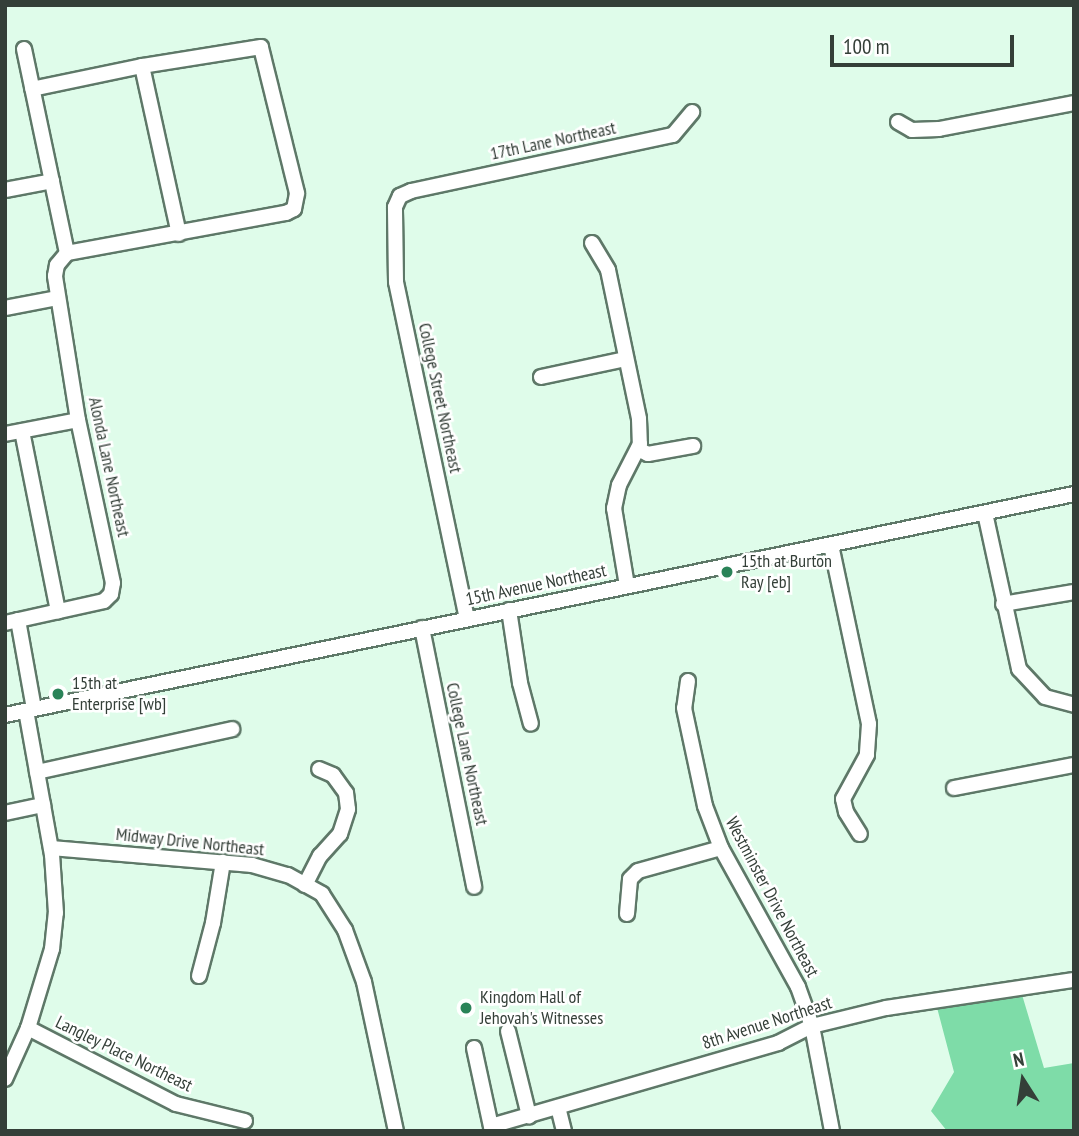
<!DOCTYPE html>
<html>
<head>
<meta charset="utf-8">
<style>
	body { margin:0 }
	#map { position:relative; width:1079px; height:1136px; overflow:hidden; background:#dffcea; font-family:"PT Sans Narrow",sans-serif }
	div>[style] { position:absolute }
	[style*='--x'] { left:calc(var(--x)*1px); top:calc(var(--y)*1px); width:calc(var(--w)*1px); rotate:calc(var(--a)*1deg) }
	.forest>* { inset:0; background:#7edca8 }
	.roads { filter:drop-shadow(2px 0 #5e7868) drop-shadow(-2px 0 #5e7868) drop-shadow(0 2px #5e7868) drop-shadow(0 -2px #5e7868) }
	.minor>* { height:14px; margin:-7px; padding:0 7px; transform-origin:7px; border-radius:7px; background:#fff }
	.dots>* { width:19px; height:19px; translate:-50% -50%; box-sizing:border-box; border:4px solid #fff; border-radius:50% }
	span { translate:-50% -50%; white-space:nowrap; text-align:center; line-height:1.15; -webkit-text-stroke:5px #fff; paint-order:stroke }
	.street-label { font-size:18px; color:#343f38 }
	.poi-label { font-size:18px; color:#343f38 }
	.left { translate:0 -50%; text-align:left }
	.frame { position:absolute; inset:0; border:7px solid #343f38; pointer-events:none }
	.north { position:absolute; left:988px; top:1045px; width:70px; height:70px; -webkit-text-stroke:5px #fff; paint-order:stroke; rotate:348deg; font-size:19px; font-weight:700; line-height:28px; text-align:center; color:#343f38 }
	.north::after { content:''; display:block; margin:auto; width:24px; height:32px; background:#343f38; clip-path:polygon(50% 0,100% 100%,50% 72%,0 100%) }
	.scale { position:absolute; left:830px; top:35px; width:184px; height:32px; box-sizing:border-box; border:4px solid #343f38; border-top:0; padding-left:9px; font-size:21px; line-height:24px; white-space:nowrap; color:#343f38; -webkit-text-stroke:5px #fff; paint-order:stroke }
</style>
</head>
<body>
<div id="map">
	<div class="forest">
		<i style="clip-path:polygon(1020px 988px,1044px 1068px,1074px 1063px,1074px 1131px,947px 1131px,931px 1111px,954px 1072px,935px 1000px)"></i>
	</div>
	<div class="roads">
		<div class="minor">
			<i style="--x:24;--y:49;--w:208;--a:78.1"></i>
			<i style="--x:142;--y:66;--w:172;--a:77.6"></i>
			<i style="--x:898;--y:122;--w:16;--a:30"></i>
			<i style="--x:912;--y:130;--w:27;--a:-2"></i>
			<i style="--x:939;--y:129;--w:137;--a:-10.9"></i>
			<i style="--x:5;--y:190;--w:48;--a:-10.8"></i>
			<i style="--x:592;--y:243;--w:31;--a:59"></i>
			<i style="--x:608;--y:270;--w:152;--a:78.2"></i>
			<i style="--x:639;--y:419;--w:25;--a:88"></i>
			<i style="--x:640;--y:444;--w:46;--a:117.1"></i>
			<i style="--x:619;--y:485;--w:24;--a:102"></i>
			<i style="--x:614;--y:508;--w:79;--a:80.5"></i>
			<i style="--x:5;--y:308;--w:54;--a:-10.7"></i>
			<i style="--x:541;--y:377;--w:87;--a:-12"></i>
			<i style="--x:22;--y:431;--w:184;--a:78.7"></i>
			<i style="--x:5;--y:434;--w:74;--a:-10.9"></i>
			<i style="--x:638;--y:449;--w:11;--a:27"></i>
			<i style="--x:648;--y:454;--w:46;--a:-10.1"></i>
			<i style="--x:985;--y:513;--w:160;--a:77.7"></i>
			<i style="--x:1019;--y:669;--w:38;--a:47"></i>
			<i style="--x:1045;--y:697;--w:30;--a:15"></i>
			<i style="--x:831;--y:545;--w:183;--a:78"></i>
			<i style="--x:869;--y:724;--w:31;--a:94"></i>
			<i style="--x:867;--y:755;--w:50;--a:118.6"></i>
			<i style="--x:843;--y:799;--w:13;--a:77"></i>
			<i style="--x:846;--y:812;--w:26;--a:58"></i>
			<i style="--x:1003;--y:604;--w:72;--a:-9.6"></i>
			<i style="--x:509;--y:610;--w:74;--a:81.4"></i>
			<i style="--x:520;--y:683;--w:42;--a:75"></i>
			<i style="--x:467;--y:619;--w:344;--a:-101.9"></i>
			<i style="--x:396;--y:282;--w:75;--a:-90.8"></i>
			<i style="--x:395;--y:207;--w:12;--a:-66"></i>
			<i style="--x:400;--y:196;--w:12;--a:-24"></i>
			<i style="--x:411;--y:191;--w:268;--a:-12.1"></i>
			<i style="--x:673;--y:135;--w:30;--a:-50"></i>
			<i style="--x:18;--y:620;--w:90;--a:79.8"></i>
			<i style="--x:5;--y:623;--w:101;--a:-12.5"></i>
			<i style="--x:104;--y:601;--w:10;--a:-45"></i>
			<i style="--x:111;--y:594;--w:11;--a:-80"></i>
			<i style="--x:113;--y:583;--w:167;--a:-102.1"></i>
			<i style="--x:78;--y:420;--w:146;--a:-99.1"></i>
			<i style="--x:55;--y:276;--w:11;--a:-80"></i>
			<i style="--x:57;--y:265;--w:16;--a:-50"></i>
			<i style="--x:67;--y:253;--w:223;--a:-10.4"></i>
			<i style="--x:286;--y:213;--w:9;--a:-27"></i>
			<i style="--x:294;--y:209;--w:16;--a:-79"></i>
			<i style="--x:297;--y:193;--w:150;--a:-103.9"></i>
			<i style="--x:261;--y:47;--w:121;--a:170.9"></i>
			<i style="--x:142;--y:66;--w:112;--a:168.2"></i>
			<i style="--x:422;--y:628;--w:264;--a:78.6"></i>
			<i style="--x:688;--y:681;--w:27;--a:98"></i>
			<i style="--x:684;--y:708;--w:100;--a:77.9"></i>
			<i style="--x:705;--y:806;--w:45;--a:69.1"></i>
			<i style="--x:721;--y:848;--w:159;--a:61"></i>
			<i style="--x:798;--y:987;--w:41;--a:70.3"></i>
			<i style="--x:812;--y:1026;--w:107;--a:79.2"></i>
			<i style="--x:5;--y:715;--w:1092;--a:-11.68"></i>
			<i style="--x:37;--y:772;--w:200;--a:-12.4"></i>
			<i style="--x:954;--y:788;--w:122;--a:-10.9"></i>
			<i style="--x:5;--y:813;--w:39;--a:-12"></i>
			<i style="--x:51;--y:848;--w:202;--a:4.8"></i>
			<i style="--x:252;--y:865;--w:37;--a:16"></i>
			<i style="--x:288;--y:875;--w:39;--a:29"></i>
			<i style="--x:322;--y:894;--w:43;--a:57.4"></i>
			<i style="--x:345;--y:930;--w:55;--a:69.9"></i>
			<i style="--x:364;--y:982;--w:152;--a:77.9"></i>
			<i style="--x:305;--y:885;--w:33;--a:-63"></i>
			<i style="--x:320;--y:856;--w:30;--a:-48"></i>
			<i style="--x:340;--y:834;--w:26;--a:-72"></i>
			<i style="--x:348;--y:809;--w:16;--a:-97"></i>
			<i style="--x:346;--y:793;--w:22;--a:-126"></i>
			<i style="--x:333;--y:775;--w:15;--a:-157"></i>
			<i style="--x:627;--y:914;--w:35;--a:-85"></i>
			<i style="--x:630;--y:879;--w:11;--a:-45"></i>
			<i style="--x:638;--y:871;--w:86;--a:-15.5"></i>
			<i style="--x:199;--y:976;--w:55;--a:-75.2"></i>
			<i style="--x:213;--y:923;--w:62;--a:-80.7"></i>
			<i style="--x:28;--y:1028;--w:166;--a:27.2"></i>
			<i style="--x:176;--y:1104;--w:71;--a:13.8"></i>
			<i style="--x:508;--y:1031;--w:88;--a:76.1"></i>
			<i style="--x:474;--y:1048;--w:85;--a:77.8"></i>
			<i style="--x:5;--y:1079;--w:56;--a:-65.7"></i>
			<i style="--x:28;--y:1028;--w:83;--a:-73.1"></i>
			<i style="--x:52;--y:949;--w:36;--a:-84"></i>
			<i style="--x:56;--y:913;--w:58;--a:-93.9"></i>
			<i style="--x:52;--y:855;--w:146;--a:-100.2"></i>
			<i style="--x:558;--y:1107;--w:25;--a:76"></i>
			<i style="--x:491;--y:1126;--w:299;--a:-16.1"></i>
			<i style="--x:778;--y:1043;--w:38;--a:-27"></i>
			<i style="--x:812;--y:1026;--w:76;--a:-13.7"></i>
			<i style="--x:886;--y:1008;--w:190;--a:-8.5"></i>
		</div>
	</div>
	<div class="dots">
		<i style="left:727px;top:572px;background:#2a8358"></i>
		<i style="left:58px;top:694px;background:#2a8358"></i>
		<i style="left:466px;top:1008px;background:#2a8358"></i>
	</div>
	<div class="street-label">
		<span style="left:553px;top:141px;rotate:-12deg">17th Lane Northeast</span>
		<span style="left:440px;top:398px;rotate:78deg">College Street Northeast</span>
		<span style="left:109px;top:467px;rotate:78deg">Alonda Lane Northeast</span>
		<span style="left:536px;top:585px;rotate:-12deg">15th Avenue Northeast</span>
		<span style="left:467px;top:754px;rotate:78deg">College Lane Northeast</span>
		<span style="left:190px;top:842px;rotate:6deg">Midway Drive Northeast</span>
		<span style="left:772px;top:897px;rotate:62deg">Westminster Drive Northeast</span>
		<span style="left:767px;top:1023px;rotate:-18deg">8th Avenue Northeast</span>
		<span style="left:124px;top:1054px;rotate:26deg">Langley Place Northeast</span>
	</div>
	<div class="poi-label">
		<span class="left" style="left:741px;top:572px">15th at Burton<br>Ray [eb]</span>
		<span class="left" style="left:72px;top:694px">15th at<br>Enterprise [wb]</span>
		<span class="left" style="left:480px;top:1008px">Kingdom Hall of<br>Jehovah's Witnesses</span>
	</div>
	<div class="frame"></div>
	<div class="north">N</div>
	<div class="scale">100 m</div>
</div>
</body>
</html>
